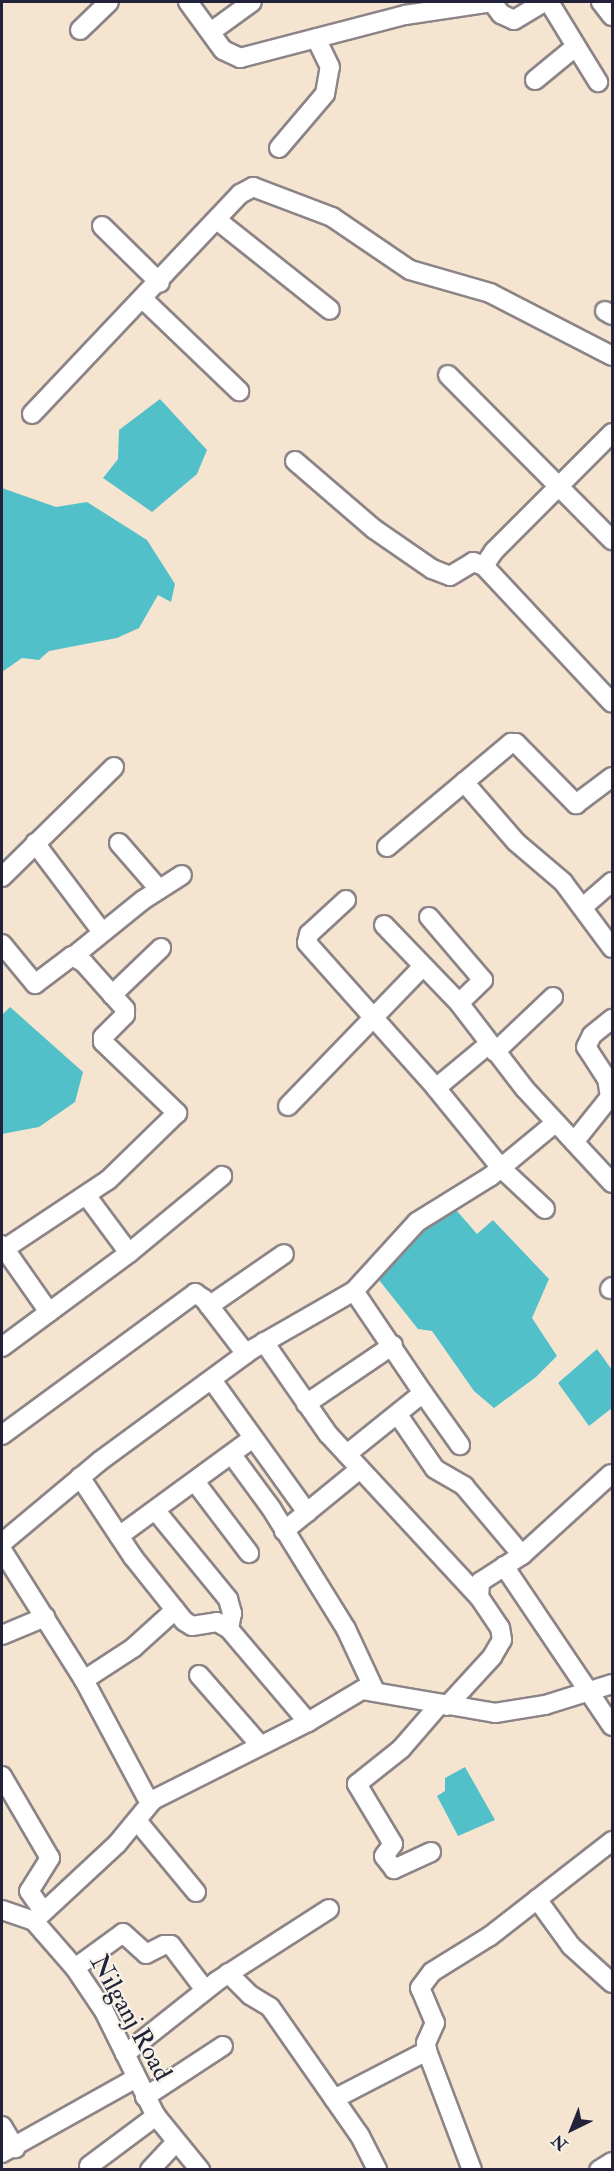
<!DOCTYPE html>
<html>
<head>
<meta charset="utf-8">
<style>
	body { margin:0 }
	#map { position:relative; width:614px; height:2171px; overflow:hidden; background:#f5e5d0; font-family:"IM FELL Double Pica",serif }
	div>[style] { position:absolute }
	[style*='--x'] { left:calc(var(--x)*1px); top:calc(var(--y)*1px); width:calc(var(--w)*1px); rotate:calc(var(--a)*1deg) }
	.water>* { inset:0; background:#52c0c9 }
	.roads { filter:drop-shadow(2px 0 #8c8486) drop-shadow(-2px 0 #8c8486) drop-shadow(0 2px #8c8486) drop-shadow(0 -2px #8c8486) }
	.minor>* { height:18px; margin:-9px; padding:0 9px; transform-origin:9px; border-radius:9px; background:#fff }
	span { translate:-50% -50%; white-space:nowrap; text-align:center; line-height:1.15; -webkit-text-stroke:4.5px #f7f3e8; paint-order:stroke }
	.street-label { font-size:26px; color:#22223b }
	.frame { position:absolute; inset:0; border:3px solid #22223b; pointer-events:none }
	.north { position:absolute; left:542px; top:2099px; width:60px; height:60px; -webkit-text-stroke:4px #f7f3e8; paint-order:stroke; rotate:223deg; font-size:16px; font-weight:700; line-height:24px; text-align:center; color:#22223b }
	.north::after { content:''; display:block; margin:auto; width:21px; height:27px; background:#22223b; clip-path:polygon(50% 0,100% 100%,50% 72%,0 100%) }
</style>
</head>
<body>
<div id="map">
	<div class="water">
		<i style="clip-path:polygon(160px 399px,207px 450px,197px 474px,152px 512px,103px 478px,118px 459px,119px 430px)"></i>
		<i style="clip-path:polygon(2px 488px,56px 507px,87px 502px,147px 540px,175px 584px,171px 602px,158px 595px,139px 628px,117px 638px,49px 651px,39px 660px,22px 658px,2px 672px)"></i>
		<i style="clip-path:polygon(10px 1007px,83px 1072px,75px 1102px,39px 1127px,2px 1134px,2px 1015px)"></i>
		<i style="clip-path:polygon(450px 1203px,477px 1234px,493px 1220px,549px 1279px,532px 1318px,557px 1356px,536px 1377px,494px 1408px,474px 1391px,432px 1331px,418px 1329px,379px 1280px,409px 1240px)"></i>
		<i style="clip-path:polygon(597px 1349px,612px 1370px,612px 1408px,589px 1426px,558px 1383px)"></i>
		<i style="clip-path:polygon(465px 1767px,495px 1820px,458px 1836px,437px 1796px,445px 1791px,445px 1778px)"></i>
	</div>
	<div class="roads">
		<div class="minor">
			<i style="--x:188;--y:2;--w:59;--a:53.9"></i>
			<i style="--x:223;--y:50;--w:19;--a:25"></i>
			<i style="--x:240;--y:58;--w:171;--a:-14.6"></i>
			<i style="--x:405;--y:15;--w:88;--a:-8.5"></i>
			<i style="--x:492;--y:2;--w:15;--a:53"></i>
			<i style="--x:501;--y:14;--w:14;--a:25"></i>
			<i style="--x:514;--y:20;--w:35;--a:-31"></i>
			<i style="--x:549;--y:2;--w:94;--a:58.5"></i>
			<i style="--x:601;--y:2;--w:18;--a:52"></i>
			<i style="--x:80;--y:30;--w:40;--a:-44"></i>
			<i style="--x:212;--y:31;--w:49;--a:-35.9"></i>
			<i style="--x:535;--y:80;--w:52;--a:-39.5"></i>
			<i style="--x:279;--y:148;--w:71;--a:-49.6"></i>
			<i style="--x:325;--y:94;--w:27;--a:-80"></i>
			<i style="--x:330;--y:67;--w:32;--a:-116"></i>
			<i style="--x:217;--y:220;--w:144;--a:38.5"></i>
			<i style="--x:102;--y:226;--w:81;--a:44.5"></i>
			<i style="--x:144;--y:300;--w:132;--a:43.8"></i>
			<i style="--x:605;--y:311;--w:8;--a:30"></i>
			<i style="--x:448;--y:375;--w:233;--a:45.2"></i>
			<i style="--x:32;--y:414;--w:303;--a:-46.6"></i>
			<i style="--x:240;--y:194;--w:15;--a:-28"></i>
			<i style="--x:253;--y:187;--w:85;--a:20.8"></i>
			<i style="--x:332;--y:217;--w:94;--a:34.2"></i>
			<i style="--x:410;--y:270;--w:83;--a:16"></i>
			<i style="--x:490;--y:293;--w:137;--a:27.3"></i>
			<i style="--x:612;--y:433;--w:167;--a:135"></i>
			<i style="--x:494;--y:551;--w:18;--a:124"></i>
			<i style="--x:484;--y:566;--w:187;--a:46.9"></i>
			<i style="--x:295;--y:461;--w:104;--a:40.7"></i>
			<i style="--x:374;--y:529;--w:70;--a:34.6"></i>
			<i style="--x:432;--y:569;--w:19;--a:21"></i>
			<i style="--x:450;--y:576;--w:27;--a:-31"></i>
			<i style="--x:473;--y:562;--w:12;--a:20"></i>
			<i style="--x:464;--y:782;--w:79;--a:49.1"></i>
			<i style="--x:516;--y:842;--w:62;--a:40.4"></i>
			<i style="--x:563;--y:882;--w:82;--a:53.4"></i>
			<i style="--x:35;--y:843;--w:111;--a:53"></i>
			<i style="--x:119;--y:843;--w:61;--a:49"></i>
			<i style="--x:387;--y:847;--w:162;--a:-40"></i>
			<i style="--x:511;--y:743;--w:5;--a:0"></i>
			<i style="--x:516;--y:743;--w:86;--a:45.5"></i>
			<i style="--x:576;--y:804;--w:45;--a:-36.9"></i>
			<i style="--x:2;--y:877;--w:157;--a:-44.5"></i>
			<i style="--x:346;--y:900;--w:50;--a:137.4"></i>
			<i style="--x:309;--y:934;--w:9;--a:103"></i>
			<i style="--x:307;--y:943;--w:194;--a:48.3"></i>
			<i style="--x:436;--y:1088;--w:103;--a:50.9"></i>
			<i style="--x:501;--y:1168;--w:60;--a:43"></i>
			<i style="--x:583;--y:907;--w:38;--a:-41"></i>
			<i style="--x:429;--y:917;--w:83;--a:49.4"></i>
			<i style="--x:483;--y:980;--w:33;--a:136"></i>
			<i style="--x:384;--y:925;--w:108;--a:46.1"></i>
			<i style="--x:459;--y:1003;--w:108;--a:52.5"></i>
			<i style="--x:525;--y:1089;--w:128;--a:47.2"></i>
			<i style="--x:2;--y:944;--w:52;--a:50.5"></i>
			<i style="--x:35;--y:984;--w:46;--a:-37.1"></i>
			<i style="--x:72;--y:956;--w:14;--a:30"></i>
			<i style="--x:84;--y:963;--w:62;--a:48.3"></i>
			<i style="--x:125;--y:1009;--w:6;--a:90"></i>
			<i style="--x:125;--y:1015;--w:31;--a:135"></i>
			<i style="--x:103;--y:1037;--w:5;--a:90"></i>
			<i style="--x:103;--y:1042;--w:103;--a:43.8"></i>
			<i style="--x:177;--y:1113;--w:96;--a:135.8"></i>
			<i style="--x:108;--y:1180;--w:125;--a:146.4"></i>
			<i style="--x:75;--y:955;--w:87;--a:-39"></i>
			<i style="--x:143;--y:900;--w:46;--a:-32.7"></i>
			<i style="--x:112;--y:995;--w:68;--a:-43.8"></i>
			<i style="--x:495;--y:1052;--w:80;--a:-43.5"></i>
			<i style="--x:436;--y:1088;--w:69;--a:-39.7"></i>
			<i style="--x:288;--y:1106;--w:194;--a:-46"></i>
			<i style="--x:574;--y:1142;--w:58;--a:-51.3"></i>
			<i style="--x:610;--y:1097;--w:18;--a:-99"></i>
			<i style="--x:607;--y:1079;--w:38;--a:-123"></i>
			<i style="--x:586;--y:1047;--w:13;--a:-63"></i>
			<i style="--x:592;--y:1035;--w:26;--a:-39"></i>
			<i style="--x:86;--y:1195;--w:72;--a:53.4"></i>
			<i style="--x:2;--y:1245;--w:82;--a:55"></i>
			<i style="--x:610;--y:1289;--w:3;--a:-45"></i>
			<i style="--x:209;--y:1306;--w:91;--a:-34.7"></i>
			<i style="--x:264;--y:1342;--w:112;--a:55.2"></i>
			<i style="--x:328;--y:1434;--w:222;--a:47.2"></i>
			<i style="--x:2;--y:1347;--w:158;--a:-36.5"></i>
			<i style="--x:129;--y:1253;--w:121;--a:-39.6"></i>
			<i style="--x:212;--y:1380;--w:163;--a:54.3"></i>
			<i style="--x:423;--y:1393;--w:64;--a:54.6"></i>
			<i style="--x:306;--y:1404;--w:105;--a:-34.1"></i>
			<i style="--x:398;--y:1415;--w:65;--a:55.6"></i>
			<i style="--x:435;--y:1469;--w:34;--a:30"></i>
			<i style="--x:464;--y:1486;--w:90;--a:50"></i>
			<i style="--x:2;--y:1435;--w:240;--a:-36.3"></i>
			<i style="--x:195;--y:1293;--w:11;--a:34"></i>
			<i style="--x:204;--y:1299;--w:69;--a:52.6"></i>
			<i style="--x:347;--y:1454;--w:97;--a:-38.8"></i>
			<i style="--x:423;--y:1393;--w:123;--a:-124.1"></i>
			<i style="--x:232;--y:1455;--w:66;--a:53.7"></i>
			<i style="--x:271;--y:1508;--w:142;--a:58.2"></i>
			<i style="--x:346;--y:1629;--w:66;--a:65"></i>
			<i style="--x:80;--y:1477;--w:96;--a:56.5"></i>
			<i style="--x:133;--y:1557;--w:82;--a:51.4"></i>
			<i style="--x:184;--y:1621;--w:9;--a:32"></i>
			<i style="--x:192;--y:1626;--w:25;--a:-9"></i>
			<i style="--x:217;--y:1622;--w:14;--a:30"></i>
			<i style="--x:229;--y:1629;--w:122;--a:49.7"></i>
			<i style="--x:196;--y:1483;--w:88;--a:52.9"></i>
			<i style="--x:156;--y:1511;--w:114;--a:50.7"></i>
			<i style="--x:228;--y:1599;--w:15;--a:74"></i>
			<i style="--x:232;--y:1613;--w:16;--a:101"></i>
			<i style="--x:284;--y:1531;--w:98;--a:-39.2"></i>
			<i style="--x:119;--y:1536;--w:166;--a:-36.2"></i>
			<i style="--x:2;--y:1543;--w:128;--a:-39.9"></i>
			<i style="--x:100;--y:1461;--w:187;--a:-36.3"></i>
			<i style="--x:251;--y:1350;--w:119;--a:-29.8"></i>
			<i style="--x:354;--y:1291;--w:93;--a:-47.6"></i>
			<i style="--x:417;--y:1222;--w:87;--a:-31.9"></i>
			<i style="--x:491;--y:1176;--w:83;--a:-39.6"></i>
			<i style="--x:2;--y:1550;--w:154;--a:57.8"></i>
			<i style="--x:84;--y:1680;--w:132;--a:61.9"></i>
			<i style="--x:146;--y:1796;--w:8;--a:30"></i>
			<i style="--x:153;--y:1800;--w:174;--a:-26.7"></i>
			<i style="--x:308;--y:1722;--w:63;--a:-30.7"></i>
			<i style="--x:362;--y:1690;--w:135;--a:9.8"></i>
			<i style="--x:495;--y:1713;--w:51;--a:-9.1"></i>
			<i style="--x:545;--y:1705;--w:70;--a:-17.4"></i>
			<i style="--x:504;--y:1566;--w:193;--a:56"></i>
			<i style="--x:2;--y:1635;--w:47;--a:-22.7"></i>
			<i style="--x:199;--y:1675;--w:93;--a:48.9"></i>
			<i style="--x:84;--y:1680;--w:59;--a:-33.1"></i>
			<i style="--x:133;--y:1648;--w:57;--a:-42.1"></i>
			<i style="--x:447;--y:1706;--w:67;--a:-47.4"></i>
			<i style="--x:492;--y:1657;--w:20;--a:-60"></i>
			<i style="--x:502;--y:1640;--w:12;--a:-99"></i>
			<i style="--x:500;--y:1628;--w:37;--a:-124"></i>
			<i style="--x:479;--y:1597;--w:15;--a:-86"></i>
			<i style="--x:480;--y:1582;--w:50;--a:-32.7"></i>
			<i style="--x:522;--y:1555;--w:120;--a:-42.3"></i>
			<i style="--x:2;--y:1776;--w:95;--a:59.7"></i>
			<i style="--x:50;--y:1858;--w:39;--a:122"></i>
			<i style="--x:29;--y:1891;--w:24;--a:55"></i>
			<i style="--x:138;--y:1822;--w:91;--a:50.4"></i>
			<i style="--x:431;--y:1852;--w:41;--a:155.3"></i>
			<i style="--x:394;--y:1869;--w:16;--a:-128"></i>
			<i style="--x:384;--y:1856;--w:15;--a:-53"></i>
			<i style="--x:393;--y:1844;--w:70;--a:-121"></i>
			<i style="--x:357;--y:1784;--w:56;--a:-38.5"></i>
			<i style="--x:401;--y:1749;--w:60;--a:-49.1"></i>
			<i style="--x:537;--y:1899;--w:58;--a:54.1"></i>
			<i style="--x:571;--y:1946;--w:55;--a:42.1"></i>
			<i style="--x:2;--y:1910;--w:34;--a:19"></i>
			<i style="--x:34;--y:1921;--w:62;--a:48.9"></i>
			<i style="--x:75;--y:1968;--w:52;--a:56"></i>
			<i style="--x:104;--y:2011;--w:117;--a:63.7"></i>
			<i style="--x:156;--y:2116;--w:70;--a:50.8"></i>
			<i style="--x:34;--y:1921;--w:113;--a:-42.9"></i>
			<i style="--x:117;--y:1844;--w:57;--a:-50.7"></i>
			<i style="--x:75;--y:1968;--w:59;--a:-36.1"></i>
			<i style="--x:123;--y:1933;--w:31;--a:42"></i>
			<i style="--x:146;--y:1954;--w:20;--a:-27"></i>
			<i style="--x:164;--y:1945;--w:7;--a:0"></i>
			<i style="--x:171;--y:1945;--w:56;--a:52.9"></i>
			<i style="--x:228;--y:1973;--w:31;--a:45"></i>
			<i style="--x:250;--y:1995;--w:23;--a:31"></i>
			<i style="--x:270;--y:2007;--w:157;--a:55.1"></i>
			<i style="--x:360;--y:2136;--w:38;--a:63"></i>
			<i style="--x:125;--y:2054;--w:117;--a:-38.4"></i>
			<i style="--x:217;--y:1981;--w:133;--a:-32.7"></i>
			<i style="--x:145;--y:2097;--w:93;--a:-33.2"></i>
			<i style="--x:334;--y:2099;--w:105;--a:-27.3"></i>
			<i style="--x:2;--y:2126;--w:26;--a:59"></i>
			<i style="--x:2;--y:2153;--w:154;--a:-29.2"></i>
			<i style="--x:89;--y:2166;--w:84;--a:-36.7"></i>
			<i style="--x:150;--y:2170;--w:38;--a:-47"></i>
			<i style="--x:472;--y:2170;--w:127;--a:-110.7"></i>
			<i style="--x:427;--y:2051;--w:8;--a:-97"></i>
			<i style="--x:426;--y:2043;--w:22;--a:-66"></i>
			<i style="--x:435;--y:2023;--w:38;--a:-113"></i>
			<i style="--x:420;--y:1988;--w:20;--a:-53"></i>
			<i style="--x:432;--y:1972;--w:68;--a:-31.8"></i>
			<i style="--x:490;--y:1936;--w:155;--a:-37.9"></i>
			<i style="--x:599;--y:2170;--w:15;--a:-32"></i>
		</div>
	</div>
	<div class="street-label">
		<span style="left:130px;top:2018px;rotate:61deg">Nilganj Road</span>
	</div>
	<div class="frame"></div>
	<div class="north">N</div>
</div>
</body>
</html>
